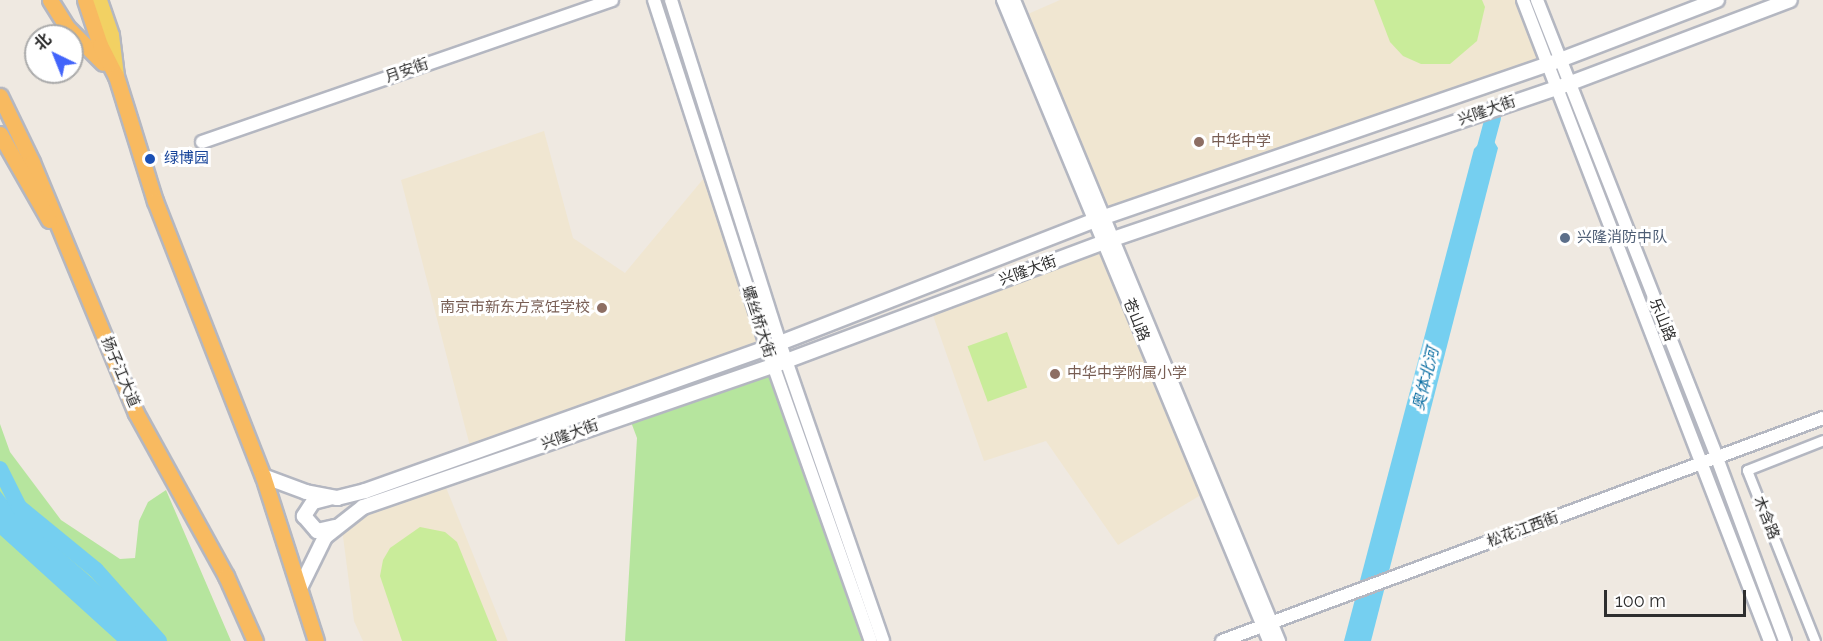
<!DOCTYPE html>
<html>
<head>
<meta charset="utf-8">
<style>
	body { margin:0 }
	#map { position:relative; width:1823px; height:641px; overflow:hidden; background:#efe9e1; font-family:Raleway,"Noto Sans SC",sans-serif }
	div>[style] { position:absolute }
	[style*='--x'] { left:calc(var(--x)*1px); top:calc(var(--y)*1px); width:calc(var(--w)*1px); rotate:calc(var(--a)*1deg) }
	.education>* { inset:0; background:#f0e6d1 }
	.green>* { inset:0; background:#b6e59e }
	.pitch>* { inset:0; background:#c9ec9a; transform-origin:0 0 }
	.water>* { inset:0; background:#75cff0 }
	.river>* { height:16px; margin:-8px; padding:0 8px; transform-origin:8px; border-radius:8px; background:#75cff0 }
	.roads { filter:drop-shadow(2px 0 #b4b7c1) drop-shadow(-2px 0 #b4b7c1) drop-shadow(0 2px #b4b7c1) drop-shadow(0 -2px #b4b7c1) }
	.minor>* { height:9px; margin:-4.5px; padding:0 4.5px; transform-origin:4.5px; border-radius:4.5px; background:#fff }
	.tertiary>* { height:12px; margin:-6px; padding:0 6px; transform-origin:6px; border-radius:6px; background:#fff }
	.secondary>* { height:14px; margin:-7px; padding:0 7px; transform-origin:7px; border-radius:7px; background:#fff }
	.primary>* { height:15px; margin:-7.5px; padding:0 7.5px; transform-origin:7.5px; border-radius:7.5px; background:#f2d163 }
	.trunk>* { height:15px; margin:-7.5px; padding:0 7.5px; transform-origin:7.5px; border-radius:7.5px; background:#f8ba60 }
	.dots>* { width:16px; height:16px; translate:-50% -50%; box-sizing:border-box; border:3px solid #fff; border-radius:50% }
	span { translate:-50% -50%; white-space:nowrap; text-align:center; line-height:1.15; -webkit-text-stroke:6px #fff; paint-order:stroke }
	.street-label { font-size:15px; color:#2e2e2e }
	.education-label { font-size:15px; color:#785e54 }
	.left { translate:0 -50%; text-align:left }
	.right { translate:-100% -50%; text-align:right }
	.transit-label { font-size:15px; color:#164399 }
	.service-label { font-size:15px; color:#4e5e75 }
	.water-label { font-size:16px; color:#0d6fa3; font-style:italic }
	.north { position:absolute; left:24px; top:24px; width:60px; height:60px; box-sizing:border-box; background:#fff; border:2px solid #ababab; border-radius:50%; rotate:317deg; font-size:16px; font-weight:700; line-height:24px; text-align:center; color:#2e2e2e }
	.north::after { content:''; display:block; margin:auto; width:21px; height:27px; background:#4264fb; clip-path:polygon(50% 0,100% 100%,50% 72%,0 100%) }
	.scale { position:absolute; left:1604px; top:590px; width:142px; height:27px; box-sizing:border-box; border:3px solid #2e2e2e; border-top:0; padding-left:8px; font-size:18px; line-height:21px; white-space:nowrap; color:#2e2e2e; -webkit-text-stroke:4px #fff; paint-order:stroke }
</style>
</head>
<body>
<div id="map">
	<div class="education">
		<i style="clip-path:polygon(1060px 0,1522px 0,1547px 66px,1104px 217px,1021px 17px)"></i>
		<i style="clip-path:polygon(544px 131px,573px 238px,625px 273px,709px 172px,723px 168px,780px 343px,472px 454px,401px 180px)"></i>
		<i style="clip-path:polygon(1104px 242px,1204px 493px,1118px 545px,1046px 441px,984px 461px,930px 307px)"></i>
		<i style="clip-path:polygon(443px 480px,508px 641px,363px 641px,354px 621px,341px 521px)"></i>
	</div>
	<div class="green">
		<i style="clip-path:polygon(773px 365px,871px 641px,625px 641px,637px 438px,628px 414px)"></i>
		<i style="clip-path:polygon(0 424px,10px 452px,61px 520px,120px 559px,135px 558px,139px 521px,148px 502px,166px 490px,231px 641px,0 641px)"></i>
	</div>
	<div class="pitch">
		<i style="clip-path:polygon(1374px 0,1482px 0,1485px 7px,1477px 41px,1450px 64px,1421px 64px,1403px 56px,1390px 42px)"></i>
		<i style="left:1007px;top:332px;width:59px;height:42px;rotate:70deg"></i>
		<i style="clip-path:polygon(420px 527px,445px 532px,457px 542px,497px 641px,402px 641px,380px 576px,383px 560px,390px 548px)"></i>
	</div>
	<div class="water">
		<i style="clip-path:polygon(1489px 133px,1498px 148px,1371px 641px,1344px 641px,1474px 149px)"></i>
		<i style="clip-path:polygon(0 491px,16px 512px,92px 578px,155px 641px,117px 641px,0 535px)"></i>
	</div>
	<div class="river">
		<i style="--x:1483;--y:155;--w:39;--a:-75"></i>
		<i style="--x:0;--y:469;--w:42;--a:63.4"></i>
		<i style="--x:19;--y:507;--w:99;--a:39.3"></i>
		<i style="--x:96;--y:570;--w:95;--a:48.4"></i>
	</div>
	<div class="roads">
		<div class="minor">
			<i style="--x:1815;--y:641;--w:184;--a:-111.7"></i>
			<i style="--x:1747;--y:470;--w:82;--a:-21.5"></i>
		</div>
		<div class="tertiary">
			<i style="--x:654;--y:0;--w:366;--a:72"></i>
			<i style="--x:767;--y:348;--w:311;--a:70.5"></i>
			<i style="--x:671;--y:0;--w:360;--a:72.4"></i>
			<i style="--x:780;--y:343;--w:315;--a:70.9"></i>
			<i style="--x:1003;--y:0;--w:694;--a:67.46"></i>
			<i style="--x:1014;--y:0;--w:694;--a:67.54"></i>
			<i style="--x:1523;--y:0;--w:687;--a:68.93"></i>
			<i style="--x:1537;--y:0;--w:492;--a:68.5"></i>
			<i style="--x:1717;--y:458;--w:195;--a:69.6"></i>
			<i style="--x:202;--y:142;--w:434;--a:-19.1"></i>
			<i style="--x:1222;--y:641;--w:641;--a:-20.36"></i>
		</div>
		<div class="secondary">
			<i style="--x:263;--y:476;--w:46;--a:20.4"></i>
			<i style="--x:306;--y:492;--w:32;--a:11"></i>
			<i style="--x:337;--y:498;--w:29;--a:-14"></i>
			<i style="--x:365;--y:491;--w:441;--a:-19.6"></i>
			<i style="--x:780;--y:343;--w:348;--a:-21.3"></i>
			<i style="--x:1104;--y:217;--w:482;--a:-19"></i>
			<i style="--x:1560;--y:60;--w:168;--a:-20.9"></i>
			<i style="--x:329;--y:498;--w:16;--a:166"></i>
			<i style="--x:313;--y:502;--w:17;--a:123"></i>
			<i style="--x:304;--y:516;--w:20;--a:49"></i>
			<i style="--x:317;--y:531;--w:18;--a:-13"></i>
			<i style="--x:301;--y:586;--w:55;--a:-63.9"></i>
			<i style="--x:325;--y:537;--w:48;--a:-38.3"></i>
			<i style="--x:363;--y:507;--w:447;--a:-19"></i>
			<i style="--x:786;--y:361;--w:340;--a:-20.5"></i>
			<i style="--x:1104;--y:242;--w:490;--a:-18.8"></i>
			<i style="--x:1568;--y:84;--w:237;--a:-20.7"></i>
		</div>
		<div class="primary">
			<i style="--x:99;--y:0;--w:37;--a:71"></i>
			<i style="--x:111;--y:35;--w:41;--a:83"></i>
		</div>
		<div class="trunk">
			<i style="--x:50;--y:0;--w:31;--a:58"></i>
			<i style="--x:66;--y:26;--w:52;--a:45"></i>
			<i style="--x:85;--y:0;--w:47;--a:71.6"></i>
			<i style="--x:100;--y:45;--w:35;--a:63"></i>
			<i style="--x:116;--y:76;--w:131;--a:72.7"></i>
			<i style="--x:155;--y:201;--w:295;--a:68.6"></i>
			<i style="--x:263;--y:476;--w:173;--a:72.2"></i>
			<i style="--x:0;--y:96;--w:73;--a:64.1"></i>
			<i style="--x:32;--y:162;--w:272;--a:67.5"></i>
			<i style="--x:136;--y:413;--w:186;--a:61.1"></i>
			<i style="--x:226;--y:576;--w:71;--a:66"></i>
			<i style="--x:0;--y:134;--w:99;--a:60.3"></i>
		</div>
	</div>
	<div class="dots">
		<i style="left:1199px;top:142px;background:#8d6e63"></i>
		<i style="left:150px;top:159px;background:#1a4fb4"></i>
		<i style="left:1565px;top:238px;background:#5c6f8a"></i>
		<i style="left:602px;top:308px;background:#8d6e63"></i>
		<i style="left:1055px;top:374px;background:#8d6e63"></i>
	</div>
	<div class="street-label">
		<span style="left:407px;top:71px;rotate:-19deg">月安街</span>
		<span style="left:1487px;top:111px;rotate:-19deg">兴隆大街</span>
		<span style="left:1028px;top:271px;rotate:-20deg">兴隆大街</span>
		<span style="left:1136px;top:320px;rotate:68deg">苍山路</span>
		<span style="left:1662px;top:320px;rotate:68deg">乐山路</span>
		<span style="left:758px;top:322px;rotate:72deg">螺丝桥大街</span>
		<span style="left:120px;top:372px;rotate:67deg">扬子江大道</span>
		<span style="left:570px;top:435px;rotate:-20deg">兴隆大街</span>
		<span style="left:1766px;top:518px;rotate:68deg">木含路</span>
		<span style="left:1523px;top:530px;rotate:-20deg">松花江西街</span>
	</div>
	<div class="education-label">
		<span class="left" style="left:1211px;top:142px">中华中学</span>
		<span class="right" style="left:590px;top:308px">南京市新东方烹饪学校</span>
		<span class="left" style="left:1067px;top:374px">中华中学附属小学</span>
	</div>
	<div class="transit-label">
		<span class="left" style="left:164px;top:159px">绿博园</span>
	</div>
	<div class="service-label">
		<span class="left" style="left:1577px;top:238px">兴隆消防中队</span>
	</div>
	<div class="water-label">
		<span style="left:1426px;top:379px;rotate:-76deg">奥体北河</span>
	</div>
	<div class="north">北</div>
	<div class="scale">100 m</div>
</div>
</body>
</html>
